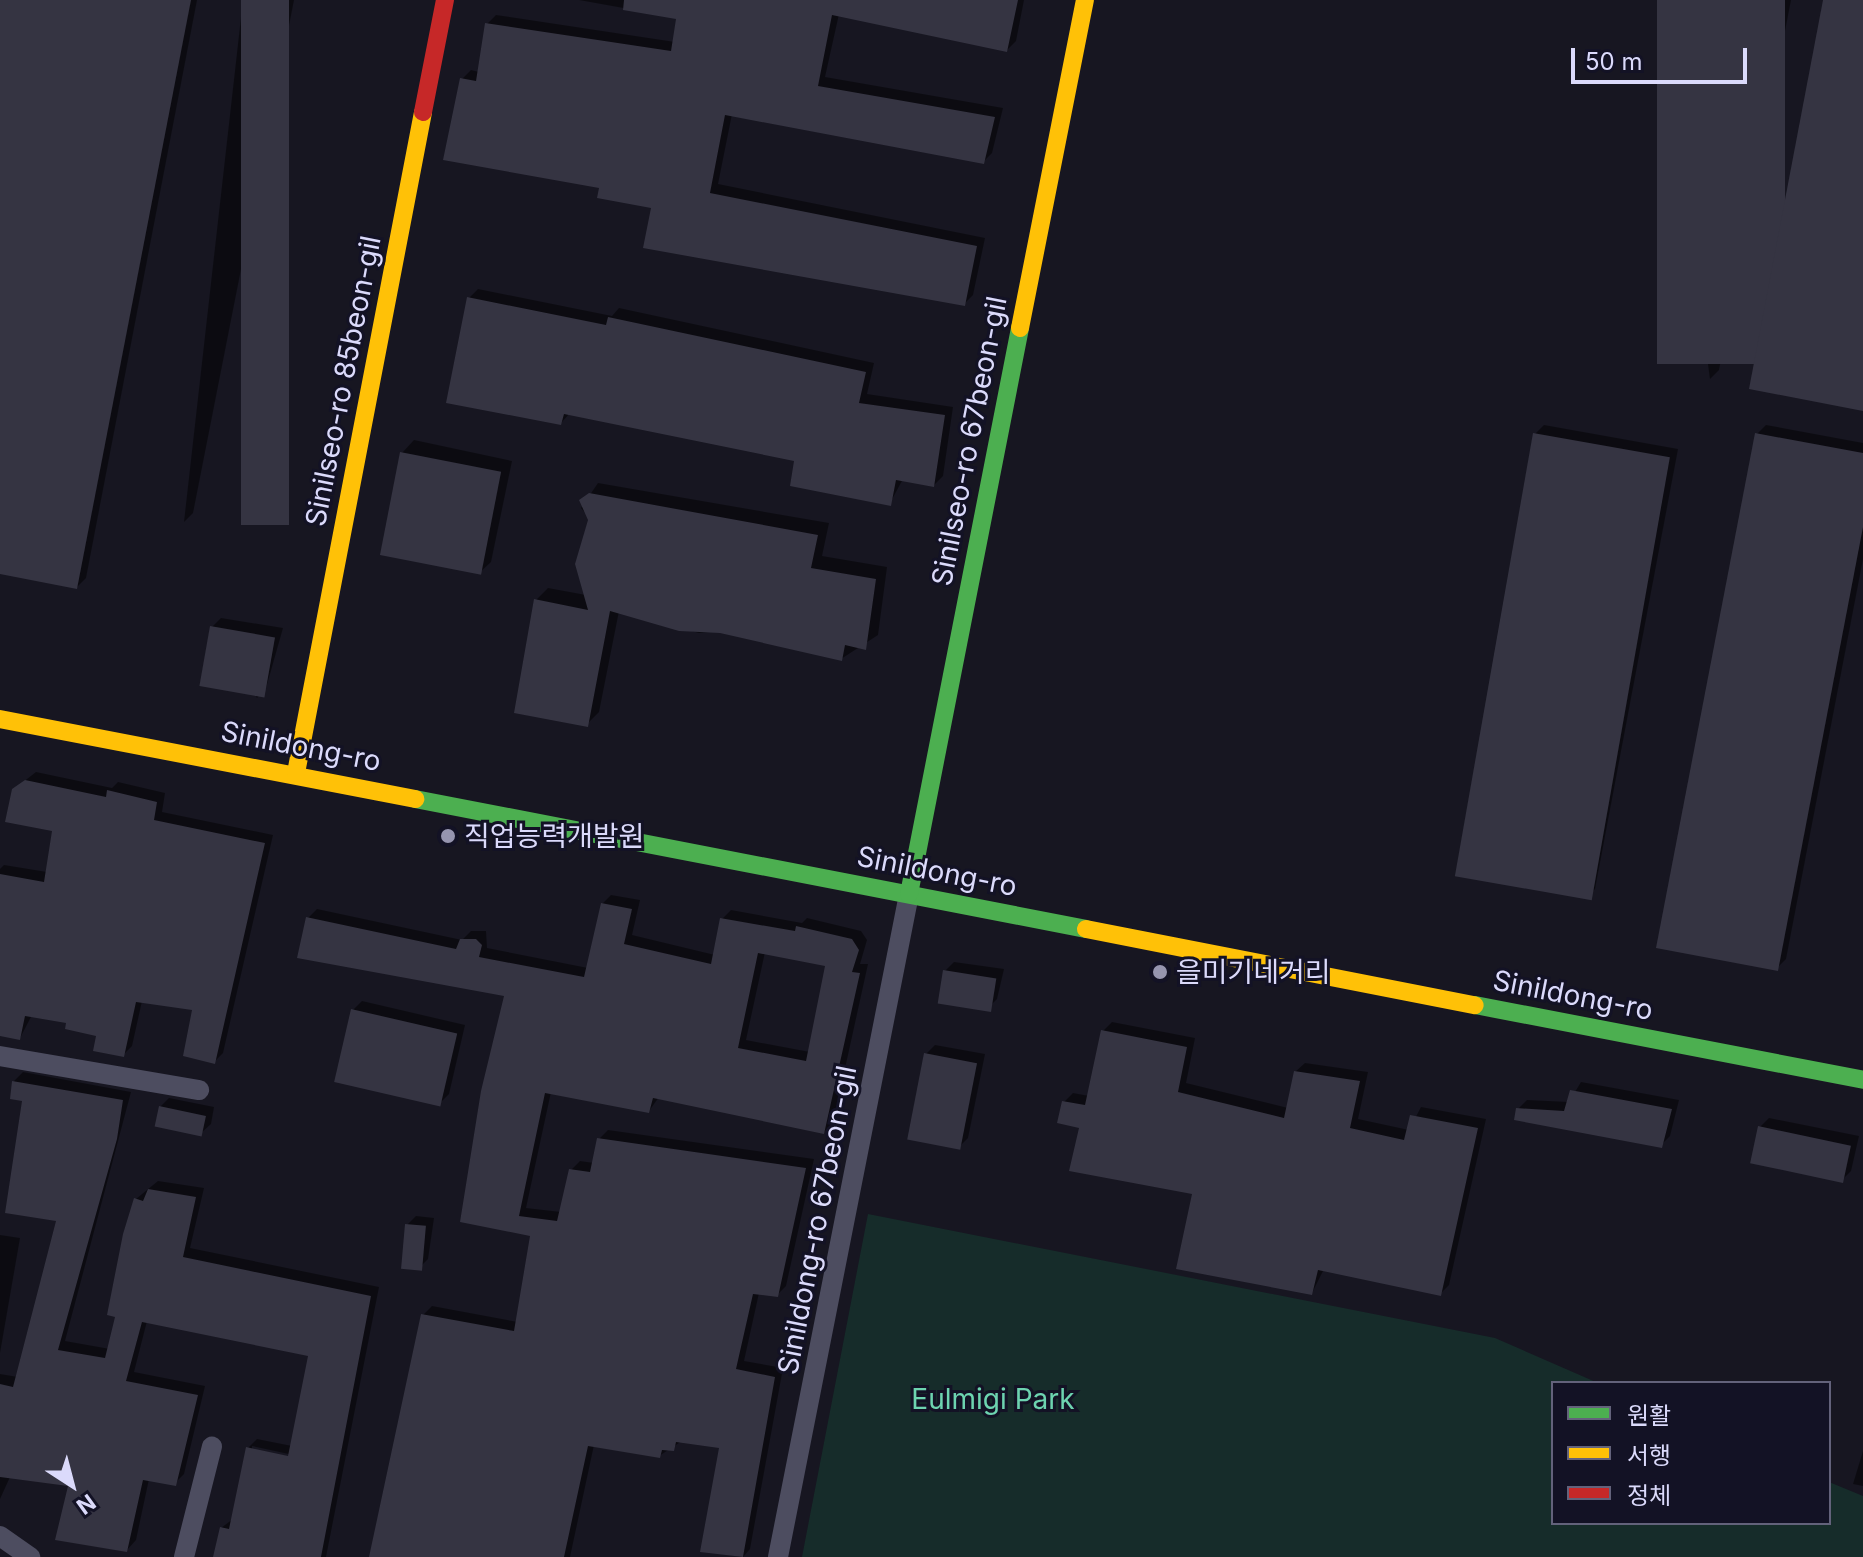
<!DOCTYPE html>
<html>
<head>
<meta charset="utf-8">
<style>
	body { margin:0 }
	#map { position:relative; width:1863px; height:1557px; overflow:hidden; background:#171621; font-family:Inter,"Noto Sans KR",sans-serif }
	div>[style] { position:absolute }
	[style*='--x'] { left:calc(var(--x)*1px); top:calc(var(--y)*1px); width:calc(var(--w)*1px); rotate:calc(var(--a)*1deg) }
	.green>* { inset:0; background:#162c2a }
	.shadow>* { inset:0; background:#0007 }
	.building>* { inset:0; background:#353442; transform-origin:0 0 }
	.street>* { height:20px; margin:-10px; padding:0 10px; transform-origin:10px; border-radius:10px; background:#4d4d60 }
	.fast>* { height:18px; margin:-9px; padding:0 9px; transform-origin:9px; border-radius:9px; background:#4caf50 }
	.slow>* { height:18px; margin:-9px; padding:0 9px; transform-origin:9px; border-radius:9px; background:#ffc107 }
	.jam>* { height:18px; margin:-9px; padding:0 9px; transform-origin:9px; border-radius:9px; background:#c62828 }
	.dots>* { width:22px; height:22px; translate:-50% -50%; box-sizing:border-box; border:4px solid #131225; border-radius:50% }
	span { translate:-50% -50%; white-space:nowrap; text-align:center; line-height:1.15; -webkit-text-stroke:6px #131225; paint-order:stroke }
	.street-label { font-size:28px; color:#dbdafb }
	.poi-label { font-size:28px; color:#dbdafb }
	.left { translate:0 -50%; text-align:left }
	.park-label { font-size:28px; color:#6dd4b0 }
	.legend { position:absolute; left:1551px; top:1381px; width:280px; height:144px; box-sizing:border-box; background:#131225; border:2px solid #63627b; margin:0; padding:10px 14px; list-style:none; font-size:24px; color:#dbdafb }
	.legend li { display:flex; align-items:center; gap:16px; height:40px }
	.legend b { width:40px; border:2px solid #63627b }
	.north { position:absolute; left:32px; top:1445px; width:80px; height:80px; -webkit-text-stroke:6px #131225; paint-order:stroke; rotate:144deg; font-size:22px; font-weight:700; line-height:32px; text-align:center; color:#dbdafb }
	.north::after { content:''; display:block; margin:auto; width:28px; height:36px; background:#dbdafb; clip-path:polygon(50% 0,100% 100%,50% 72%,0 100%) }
	.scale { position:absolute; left:1571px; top:48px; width:176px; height:36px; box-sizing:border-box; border:4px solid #dbdafb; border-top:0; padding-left:10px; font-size:24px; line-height:28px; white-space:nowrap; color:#dbdafb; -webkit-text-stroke:6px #131225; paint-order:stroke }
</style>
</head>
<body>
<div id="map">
	<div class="green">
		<i style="clip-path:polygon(868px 1214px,1495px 1338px,1598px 1383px,1553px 1383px,1553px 1523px,1829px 1523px,1829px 1482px,1863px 1496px,1863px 1557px,802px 1557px)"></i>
	</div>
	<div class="shadow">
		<i style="clip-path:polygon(0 0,197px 0,86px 578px,77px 587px,0 572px)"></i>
		<i style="clip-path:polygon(243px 0,294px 0,193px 513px,184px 522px)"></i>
		<i style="clip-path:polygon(579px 0,1024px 0,1016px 41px,1007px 50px,839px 14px,825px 77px,1003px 108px,992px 153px,983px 162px,732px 114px,718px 184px,985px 238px,973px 295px,964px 304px,601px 187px,462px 79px,471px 70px,479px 72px,487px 24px,496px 15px,675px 42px,679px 18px)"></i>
		<i style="clip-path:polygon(1659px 0,1791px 0,1719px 370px,1710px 379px)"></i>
		<i style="clip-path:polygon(478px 289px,612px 316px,619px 308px,874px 363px,867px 394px,953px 407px,943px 476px,934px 485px,903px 479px,890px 503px,797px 459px,570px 413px,561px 423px,469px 298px)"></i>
		<i style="clip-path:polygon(1544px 425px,1678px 449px,1595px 889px,1586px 898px,1535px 434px)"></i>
		<i style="clip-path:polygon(1766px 425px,1863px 443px,1863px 559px,1786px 959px,1777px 968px,1757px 434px)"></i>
		<i style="clip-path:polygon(414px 440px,512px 461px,491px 562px,478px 574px,402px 453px)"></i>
		<i style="clip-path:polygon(598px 483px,829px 523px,822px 556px,887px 567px,878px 635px,841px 659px,720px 631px,699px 633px,619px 611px,599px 712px,587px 724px,536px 600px,548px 588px,586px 595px,590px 519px,581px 508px)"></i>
		<i style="clip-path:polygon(221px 618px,283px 628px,266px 688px,257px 698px,212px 627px)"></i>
		<i style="clip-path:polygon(36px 772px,112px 788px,118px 782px,165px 793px,162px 812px,273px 835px,223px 1053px,214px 1062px,194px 1008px,142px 1001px,132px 1046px,123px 1055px,99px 1035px,68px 1022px,32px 1015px,20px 1038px,0 1034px,0 869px,4px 865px,47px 872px,55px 830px,13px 790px)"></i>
		<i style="clip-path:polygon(evenodd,611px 895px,640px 900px,632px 935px,715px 955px,722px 919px,731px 910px,802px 923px,807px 918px,861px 931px,867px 940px,860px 964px,868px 964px,833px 1123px,824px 1132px,659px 1097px,649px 1111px,551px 1092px,526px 1208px,561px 1212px,571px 1170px,580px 1161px,594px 1163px,599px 1139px,608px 1130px,814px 1159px,786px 1286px,777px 1295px,759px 1293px,744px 1361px,783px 1368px,750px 1549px,743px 1557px,702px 1551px,722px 1446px,682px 1441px,659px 1456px,594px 1445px,570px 1557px,371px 1557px,423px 1315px,432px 1306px,518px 1322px,532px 1234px,462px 1220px,506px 995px,308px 918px,317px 909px,462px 940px,471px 931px,486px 931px,487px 948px,588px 968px,602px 904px,611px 895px,765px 952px,827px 964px,810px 1052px,746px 1040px,765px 952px)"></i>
		<i style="clip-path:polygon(954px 962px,1004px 969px,997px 999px,988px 1008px,945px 971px)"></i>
		<i style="clip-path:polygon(362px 1001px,465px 1025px,449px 1094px,440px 1103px,353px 1010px)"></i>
		<i style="clip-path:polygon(1112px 1022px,1195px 1038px,1186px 1083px,1288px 1108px,1295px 1072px,1305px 1063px,1368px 1072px,1358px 1119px,1409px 1130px,1421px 1107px,1486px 1119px,1449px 1285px,1440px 1294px,1324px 1269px,1312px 1293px,1194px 1192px,1081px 1126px,1064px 1102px,1073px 1093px,1089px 1096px,1103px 1031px)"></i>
		<i style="clip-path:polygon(935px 1045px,985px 1054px,968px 1138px,959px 1147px,926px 1054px)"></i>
		<i style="clip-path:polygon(evenodd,23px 1072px,131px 1092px,65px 1341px,110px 1349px,136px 1199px,158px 1181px,204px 1188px,190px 1248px,379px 1287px,326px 1557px,215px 1557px,221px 1528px,233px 1519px,248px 1448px,257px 1439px,292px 1446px,310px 1354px,147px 1321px,134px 1372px,205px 1386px,184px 1474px,175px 1483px,149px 1479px,136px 1540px,127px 1550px,70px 1485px,10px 1477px,0 1499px,0 1374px,18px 1377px,58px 1220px,24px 1100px,14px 1081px,23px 1072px,252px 1446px,298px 1456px,298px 1460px,252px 1450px,252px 1446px)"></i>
		<i style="clip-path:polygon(1581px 1082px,1679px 1100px,1670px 1136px,1661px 1145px,1518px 1109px,1527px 1100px,1569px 1102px)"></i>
		<i style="clip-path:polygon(169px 1098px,214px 1107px,211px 1124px,201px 1133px,160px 1107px)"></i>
		<i style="clip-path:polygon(1769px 1118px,1859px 1136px,1851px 1171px,1842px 1180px,1760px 1127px)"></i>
		<i style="clip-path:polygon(416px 1216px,434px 1218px,428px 1259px,419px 1268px,407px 1225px)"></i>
		<i style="clip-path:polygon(0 1235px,20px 1238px,0 1353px)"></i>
		<i style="clip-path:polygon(1863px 1451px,1863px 1486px,1853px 1484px)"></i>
	</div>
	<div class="building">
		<i style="clip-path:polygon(0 0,191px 0,77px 589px,0 574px)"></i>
		<i style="left:241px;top:0;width:48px;height:525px"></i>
		<i style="clip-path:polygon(624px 0,1018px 0,1007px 52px,832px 15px,818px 86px,995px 117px,984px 164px,725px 115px,710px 193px,977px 246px,965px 306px,643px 248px,651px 208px,597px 198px,599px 188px,443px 160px,460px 78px,476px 81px,485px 23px,671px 51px,676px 19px,623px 10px)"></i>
		<i style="left:1657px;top:0;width:128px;height:364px"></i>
		<i style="clip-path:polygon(1823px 0,1863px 0,1863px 411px,1749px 389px)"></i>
		<i style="clip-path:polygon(467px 297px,606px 325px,608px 317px,866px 372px,859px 403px,945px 415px,934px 487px,896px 480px,891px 506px,790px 486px,794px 461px,564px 414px,561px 425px,446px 403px)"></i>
		<i style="left:1533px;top:433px;width:139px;height:450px;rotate:10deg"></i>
		<i style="clip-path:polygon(1755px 433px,1863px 453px,1863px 527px,1778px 971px,1656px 948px)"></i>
		<i style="left:400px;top:452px;width:103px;height:105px;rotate:11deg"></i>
		<i style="clip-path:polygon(589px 493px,818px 535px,811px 568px,876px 579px,866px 650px,845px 645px,842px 661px,720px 633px,679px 631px,610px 611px,588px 727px,514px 713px,534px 599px,588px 610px,575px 564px,588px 520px,579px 500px)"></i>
		<i style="left:210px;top:626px;width:66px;height:61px;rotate:10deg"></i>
		<i style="clip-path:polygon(25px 780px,106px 797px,107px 790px,157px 802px,154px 820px,265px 843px,215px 1064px,183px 1056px,192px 1010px,136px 1002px,124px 1057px,93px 1051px,96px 1036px,65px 1029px,66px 1023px,25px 1016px,20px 1040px,0 1036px,0 874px,44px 882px,52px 831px,5px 822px,12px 789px)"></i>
		<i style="clip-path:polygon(evenodd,601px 903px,632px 909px,624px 944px,711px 964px,720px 918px,795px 931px,796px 926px,852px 939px,859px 950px,852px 972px,860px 973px,824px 1134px,653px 1098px,649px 1113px,545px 1093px,519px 1216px,557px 1221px,569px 1169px,590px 1172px,597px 1138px,806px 1168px,778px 1297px,753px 1294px,736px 1369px,775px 1377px,743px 1557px,700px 1552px,719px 1448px,676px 1442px,674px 1451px,662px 1450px,660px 1458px,588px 1446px,564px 1557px,369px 1557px,421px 1314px,514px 1331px,530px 1236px,460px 1222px,481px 1091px,504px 996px,297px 958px,306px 917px,456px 949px,460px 939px,476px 939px,482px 945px,479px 957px,584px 977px,601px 903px,758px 953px,825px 966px,806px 1061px,738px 1048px,758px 953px)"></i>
		<i style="left:943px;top:970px;width:54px;height:34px;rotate:9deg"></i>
		<i style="left:351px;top:1009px;width:109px;height:75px;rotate:13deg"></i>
		<i style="clip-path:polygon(1101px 1030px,1187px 1047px,1178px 1092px,1284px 1118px,1294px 1071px,1360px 1081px,1350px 1128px,1404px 1140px,1410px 1115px,1478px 1128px,1441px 1296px,1318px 1270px,1312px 1295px,1176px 1269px,1192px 1194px,1069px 1171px,1079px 1128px,1057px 1123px,1062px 1101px,1085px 1105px)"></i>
		<i style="left:924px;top:1053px;width:54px;height:88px;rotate:11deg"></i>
		<i style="clip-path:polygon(12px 1081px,123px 1100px,117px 1139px,58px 1350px,105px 1358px,115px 1317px,107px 1315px,123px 1234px,134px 1198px,143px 1201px,148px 1189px,196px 1197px,183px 1257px,371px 1296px,321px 1557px,213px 1557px,220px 1527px,229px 1529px,246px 1447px,288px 1456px,308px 1356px,142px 1322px,126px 1381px,198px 1395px,176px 1486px,143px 1480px,127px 1552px,55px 1540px,68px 1486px,0 1477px,0 1384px,13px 1387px,56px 1221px,5px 1213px,22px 1101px,10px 1099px)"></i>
		<i style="clip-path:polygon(1570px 1090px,1672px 1109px,1662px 1148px,1514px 1120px,1516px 1108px,1564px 1111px)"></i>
		<i style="left:159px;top:1106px;width:48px;height:21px;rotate:12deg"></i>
		<i style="left:1758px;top:1126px;width:95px;height:38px;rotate:12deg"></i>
		<i style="left:405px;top:1224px;width:21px;height:45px;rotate:5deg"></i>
	</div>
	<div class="street">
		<i style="--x:0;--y:1056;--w:202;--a:9.7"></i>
		<i style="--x:0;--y:1536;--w:37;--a:35"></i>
		<i style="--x:184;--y:1557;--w:114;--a:-75.8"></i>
		<i style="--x:778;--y:1557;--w:676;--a:-78.82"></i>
	</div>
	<div class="fast">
		<i style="--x:415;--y:799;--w:683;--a:10.96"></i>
		<i style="--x:909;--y:894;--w:577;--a:-78.9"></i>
		<i style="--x:1475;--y:1005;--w:395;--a:10.9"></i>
	</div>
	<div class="slow">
		<i style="--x:1020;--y:328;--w:334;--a:-78.8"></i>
		<i style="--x:0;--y:719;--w:423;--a:10.9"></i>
		<i style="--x:296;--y:773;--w:673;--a:-79.12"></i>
		<i style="--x:1086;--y:929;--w:396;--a:11.1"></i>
	</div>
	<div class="jam">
		<i style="--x:423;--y:112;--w:114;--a:-78.9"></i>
	</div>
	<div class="dots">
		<i style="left:448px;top:836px;background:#9695af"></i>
		<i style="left:1160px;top:972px;background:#9695af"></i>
	</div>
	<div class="street-label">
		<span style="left:343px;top:381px;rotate:-79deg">Sinilseo-ro 85beon-gil</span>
		<span style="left:969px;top:441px;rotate:-79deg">Sinilseo-ro 67beon-gil</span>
		<span style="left:301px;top:746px;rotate:11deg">Sinildong-ro</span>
		<span style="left:937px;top:871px;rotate:11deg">Sinildong-ro</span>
		<span style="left:1573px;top:995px;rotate:11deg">Sinildong-ro</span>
		<span style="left:817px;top:1220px;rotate:-79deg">Sinildong-ro 67beon-gil</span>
	</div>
	<div class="poi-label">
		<span class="left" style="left:464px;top:836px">직업능력개발원</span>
		<span class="left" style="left:1176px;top:972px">을미기네거리</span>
	</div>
	<div class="park-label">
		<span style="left:993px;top:1399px">Eulmigi Park</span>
	</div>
	<ul class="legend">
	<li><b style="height:10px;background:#4caf50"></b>원활</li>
	<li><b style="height:10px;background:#ffc107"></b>서행</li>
	<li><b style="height:10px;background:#c62828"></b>정체</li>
	</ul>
	<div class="north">N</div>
	<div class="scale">50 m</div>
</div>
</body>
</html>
